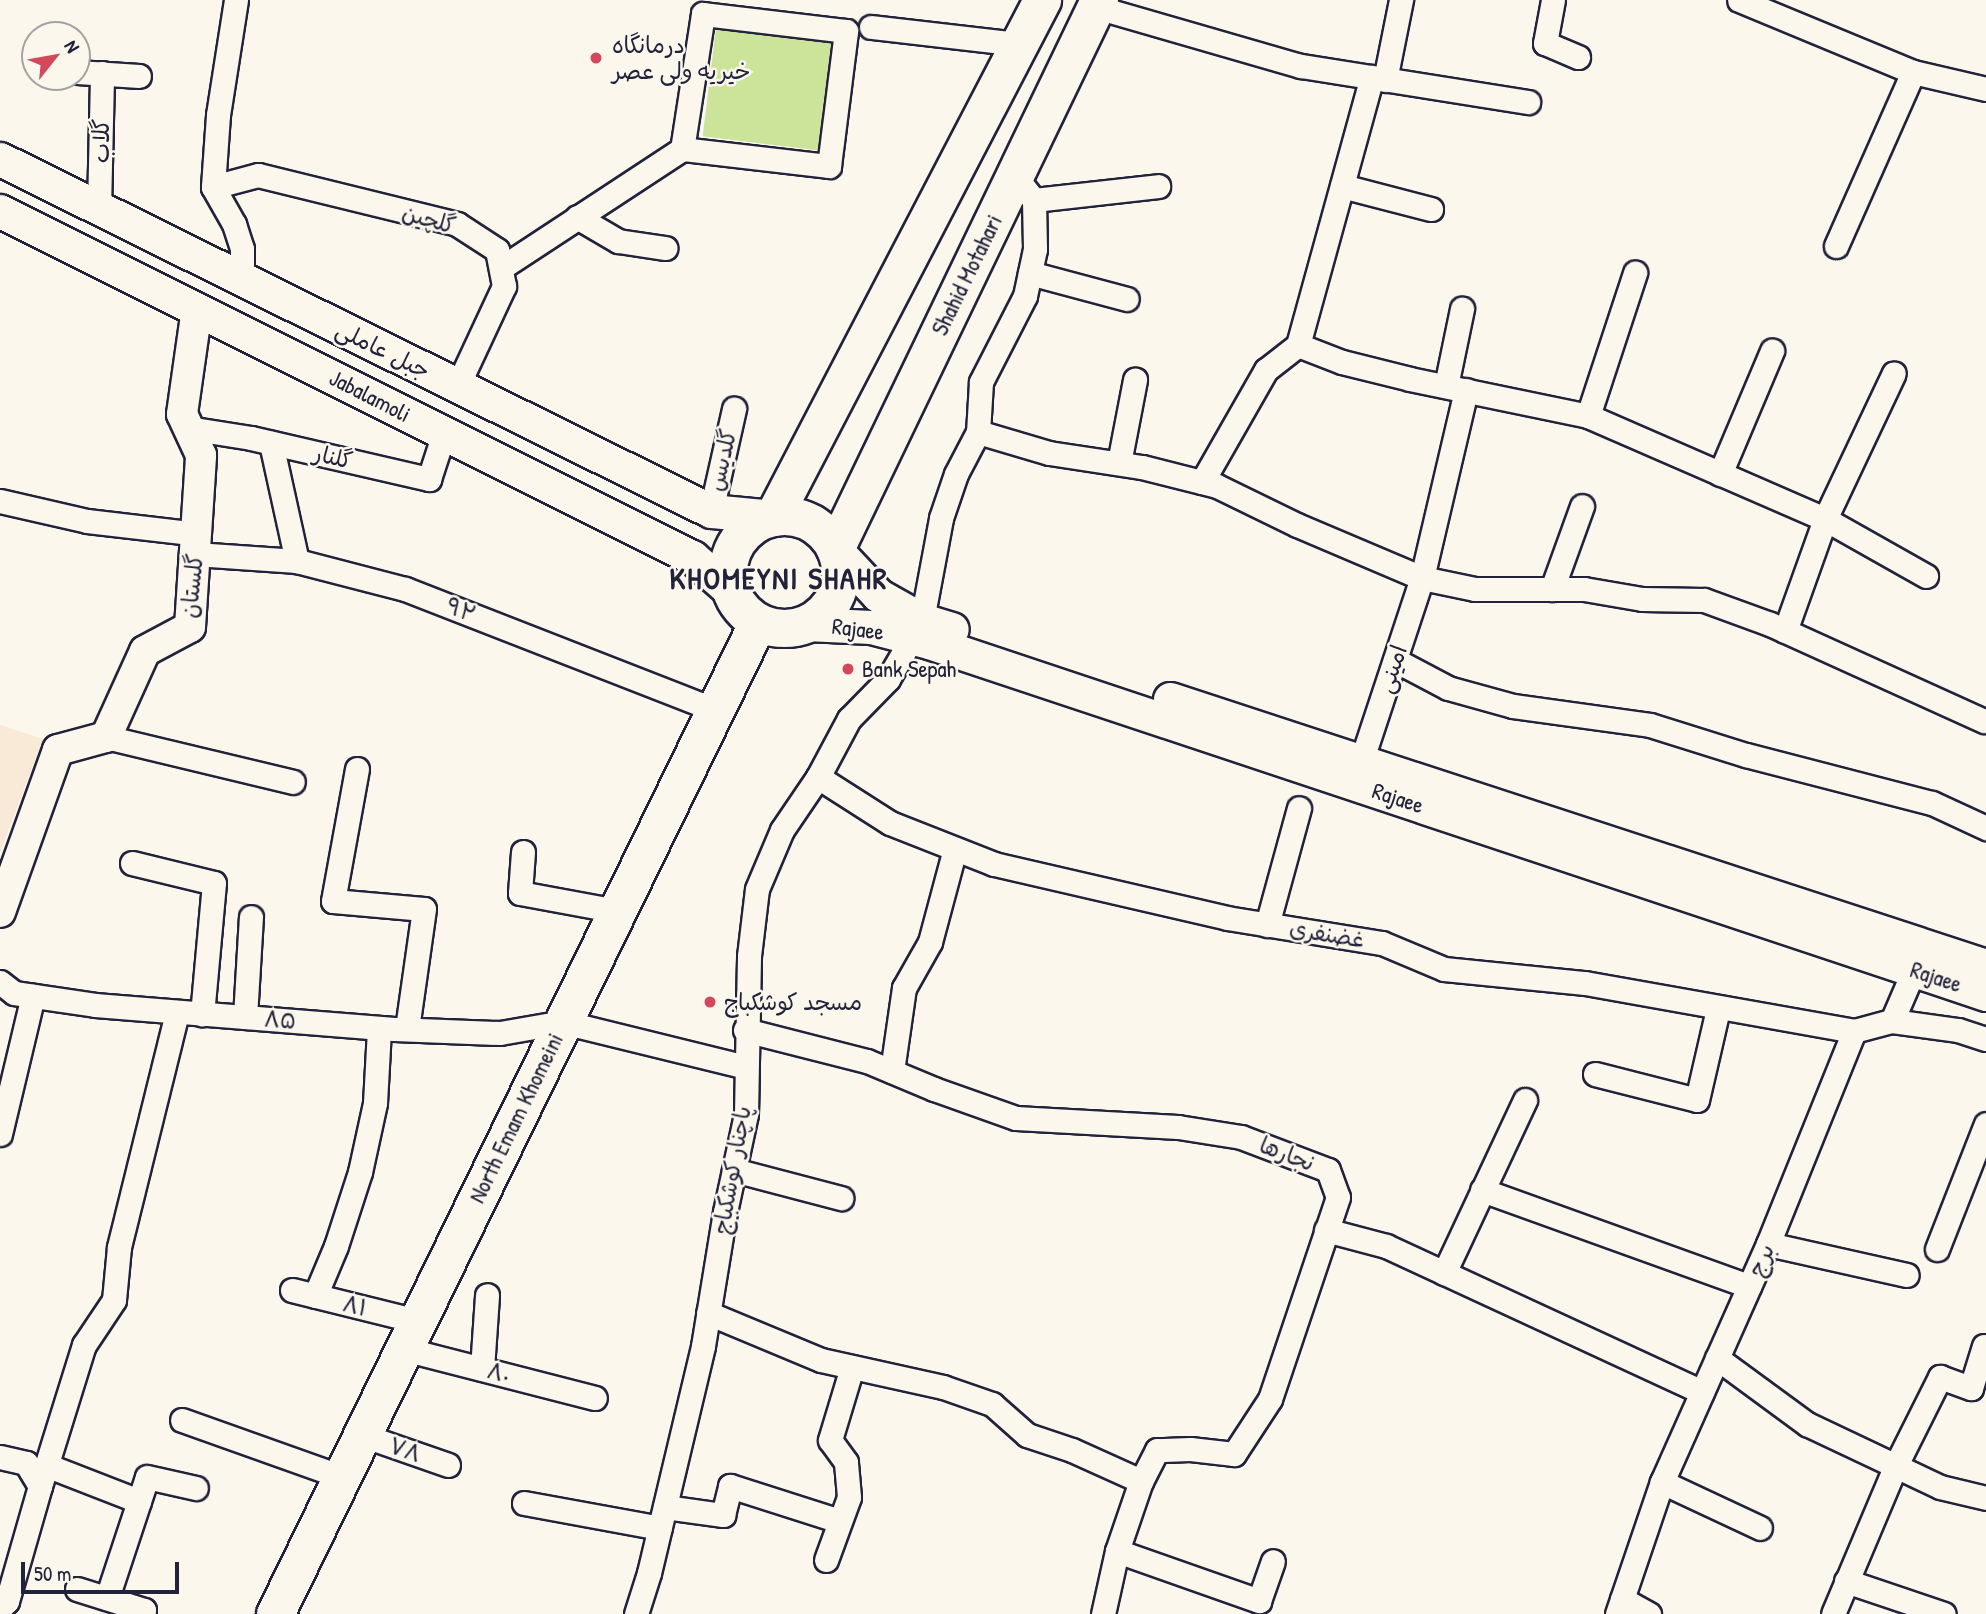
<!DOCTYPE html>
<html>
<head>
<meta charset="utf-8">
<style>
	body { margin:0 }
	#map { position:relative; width:1986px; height:1614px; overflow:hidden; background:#fbf7ec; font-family:"Patrick Hand","Playpen Sans Arabic",sans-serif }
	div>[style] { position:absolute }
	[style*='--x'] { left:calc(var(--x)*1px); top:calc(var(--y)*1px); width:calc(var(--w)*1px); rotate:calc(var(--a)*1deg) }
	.built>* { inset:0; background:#f9ead7 }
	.green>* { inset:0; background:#cbe49a; transform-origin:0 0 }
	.roads { filter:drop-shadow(2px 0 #22223b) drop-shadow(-2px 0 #22223b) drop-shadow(0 2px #22223b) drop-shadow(0 -2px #22223b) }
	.minor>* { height:23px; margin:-11.5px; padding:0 11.5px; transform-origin:11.5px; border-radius:11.5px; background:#fbf7ec }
	.tertiary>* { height:30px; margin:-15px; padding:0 15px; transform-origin:15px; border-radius:15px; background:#fbf7ec }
	.secondary>* { height:33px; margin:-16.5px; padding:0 16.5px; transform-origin:16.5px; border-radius:16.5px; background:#fbf7ec }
	.primary>* { height:37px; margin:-18.5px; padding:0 18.5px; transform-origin:18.5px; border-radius:18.5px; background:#fbf7ec }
	.primary>.ring { margin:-18.5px; padding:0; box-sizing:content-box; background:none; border:37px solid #fbf7ec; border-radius:50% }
	.dots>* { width:19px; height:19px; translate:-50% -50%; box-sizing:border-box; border:4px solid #fbf7ec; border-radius:50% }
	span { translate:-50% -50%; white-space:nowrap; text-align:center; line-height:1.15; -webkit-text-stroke:5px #fbf7ec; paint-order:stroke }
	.poi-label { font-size:23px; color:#22223b }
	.left { translate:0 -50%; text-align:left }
	.street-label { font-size:23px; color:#22223b }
	.district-label { font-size:30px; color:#22223b; font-weight:700; letter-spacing:2px }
	.north { position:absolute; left:21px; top:21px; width:70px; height:70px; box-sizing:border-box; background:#fbf7ec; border:2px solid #a4a2a5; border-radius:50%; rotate:59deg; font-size:19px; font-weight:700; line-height:28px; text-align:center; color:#22223b }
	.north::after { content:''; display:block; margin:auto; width:24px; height:32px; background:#d1495b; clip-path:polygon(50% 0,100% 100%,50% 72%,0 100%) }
	.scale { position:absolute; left:21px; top:1562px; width:158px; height:32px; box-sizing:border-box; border:4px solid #22223b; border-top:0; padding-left:9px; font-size:21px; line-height:24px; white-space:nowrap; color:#22223b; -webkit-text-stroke:5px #fbf7ec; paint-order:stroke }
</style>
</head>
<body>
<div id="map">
	<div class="built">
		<i style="clip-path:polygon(0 725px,43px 739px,0 853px)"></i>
	</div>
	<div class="green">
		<i style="left:716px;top:28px;width:116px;height:109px;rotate:7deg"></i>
	</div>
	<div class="roads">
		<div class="minor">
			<i style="--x:236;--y:0;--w:116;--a:98.9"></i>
			<i style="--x:218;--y:115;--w:72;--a:94"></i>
			<i style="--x:213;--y:187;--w:43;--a:60.4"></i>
			<i style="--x:234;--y:224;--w:26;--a:72"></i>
			<i style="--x:242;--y:249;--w:32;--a:90"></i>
			<i style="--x:1553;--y:0;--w:44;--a:100.5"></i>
			<i style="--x:1545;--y:43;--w:36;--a:23"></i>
			<i style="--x:1739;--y:0;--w:188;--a:22.5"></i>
			<i style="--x:1913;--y:72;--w:75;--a:13.1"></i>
			<i style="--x:1096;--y:7;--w:213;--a:16.1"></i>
			<i style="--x:1301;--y:66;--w:230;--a:9"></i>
			<i style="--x:871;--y:27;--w:149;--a:6.6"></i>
			<i style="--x:77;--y:72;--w:62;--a:3.7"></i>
			<i style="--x:1385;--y:80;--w:82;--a:-78.7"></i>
			<i style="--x:1015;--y:176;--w:31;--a:52"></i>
			<i style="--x:1034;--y:200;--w:49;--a:88.8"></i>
			<i style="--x:1035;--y:249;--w:48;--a:102"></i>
			<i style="--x:1025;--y:296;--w:97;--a:117.1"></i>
			<i style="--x:981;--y:382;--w:50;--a:93.4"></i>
			<i style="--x:978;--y:432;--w:74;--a:16.5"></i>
			<i style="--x:1049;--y:453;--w:94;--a:8.6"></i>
			<i style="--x:1142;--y:467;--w:77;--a:14.2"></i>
			<i style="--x:1217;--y:486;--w:89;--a:26"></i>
			<i style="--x:1297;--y:525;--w:136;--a:23"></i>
			<i style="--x:1422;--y:578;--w:54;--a:11.7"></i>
			<i style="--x:1475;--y:589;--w:109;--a:0"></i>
			<i style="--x:1584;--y:589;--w:59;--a:9.8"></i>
			<i style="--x:1642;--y:599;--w:62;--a:0.9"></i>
			<i style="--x:1704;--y:600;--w:70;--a:20"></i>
			<i style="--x:1770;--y:624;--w:235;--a:24.4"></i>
			<i style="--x:1342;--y:186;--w:92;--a:14.5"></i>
			<i style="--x:213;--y:187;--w:47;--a:-14.9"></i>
			<i style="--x:258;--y:175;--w:205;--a:13.8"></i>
			<i style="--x:457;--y:224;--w:48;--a:33"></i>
			<i style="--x:497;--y:250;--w:37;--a:79"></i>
			<i style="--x:504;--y:286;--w:111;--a:115"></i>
			<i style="--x:1034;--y:200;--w:125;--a:-6.4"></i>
			<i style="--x:99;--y:209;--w:136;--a:-88.7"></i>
			<i style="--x:577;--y:217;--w:48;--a:30.3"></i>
			<i style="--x:618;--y:241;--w:48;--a:8.5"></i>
			<i style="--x:1836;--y:246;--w:190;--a:-66.1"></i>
			<i style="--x:501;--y:268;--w:217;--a:-33.3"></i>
			<i style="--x:682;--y:149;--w:148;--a:6.6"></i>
			<i style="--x:829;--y:166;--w:136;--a:-82.8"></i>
			<i style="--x:846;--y:31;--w:144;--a:-173.2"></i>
			<i style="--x:703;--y:14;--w:137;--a:98.8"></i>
			<i style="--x:1030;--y:273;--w:100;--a:15"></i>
			<i style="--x:1298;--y:345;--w:278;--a:-74.6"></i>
			<i style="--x:1446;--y:386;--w:79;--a:-78.3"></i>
			<i style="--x:1588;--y:416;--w:151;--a:-71.8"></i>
			<i style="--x:188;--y:428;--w:64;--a:9"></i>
			<i style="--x:251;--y:438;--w:183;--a:13"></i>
			<i style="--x:429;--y:479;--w:48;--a:-71.9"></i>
			<i style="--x:271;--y:443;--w:121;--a:77.6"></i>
			<i style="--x:1119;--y:463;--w:85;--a:-79.1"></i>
			<i style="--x:1720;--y:474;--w:134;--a:-67.1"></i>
			<i style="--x:1202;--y:482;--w:129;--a:-60.3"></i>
			<i style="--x:1266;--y:370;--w:41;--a:-38"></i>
			<i style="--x:1298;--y:345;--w:47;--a:21.1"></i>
			<i style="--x:1342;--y:362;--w:70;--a:14"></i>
			<i style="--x:1410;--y:379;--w:182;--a:11.7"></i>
			<i style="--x:1588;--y:416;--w:258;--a:23.5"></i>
			<i style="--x:1825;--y:519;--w:116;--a:29.4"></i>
			<i style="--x:0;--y:501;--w:89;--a:12.9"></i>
			<i style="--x:87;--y:521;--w:111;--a:6.7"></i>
			<i style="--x:711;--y:511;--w:105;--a:-77.3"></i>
			<i style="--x:195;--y:554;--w:102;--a:3.9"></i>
			<i style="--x:297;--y:561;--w:112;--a:14.5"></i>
			<i style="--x:405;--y:589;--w:333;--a:21.3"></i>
			<i style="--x:1552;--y:589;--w:88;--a:-70.1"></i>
			<i style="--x:922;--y:620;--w:104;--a:-79.4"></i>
			<i style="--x:941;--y:518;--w:46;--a:-71.2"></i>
			<i style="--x:956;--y:474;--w:47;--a:-62.4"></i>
			<i style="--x:1785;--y:631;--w:119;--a:-70.3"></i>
			<i style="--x:1825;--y:519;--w:161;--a:-64.7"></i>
			<i style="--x:1395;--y:660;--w:60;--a:27.8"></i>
			<i style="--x:1448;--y:688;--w:67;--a:15.5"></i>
			<i style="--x:1513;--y:706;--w:138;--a:7.9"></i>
			<i style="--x:1650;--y:725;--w:101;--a:17.4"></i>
			<i style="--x:1746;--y:755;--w:192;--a:14.5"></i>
			<i style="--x:1932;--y:803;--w:60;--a:24.8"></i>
			<i style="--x:106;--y:737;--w:192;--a:13.5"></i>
			<i style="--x:1362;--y:759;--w:191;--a:-71.7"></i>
			<i style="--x:1422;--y:578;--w:193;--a:-76.8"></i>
			<i style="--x:357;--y:769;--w:134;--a:100.3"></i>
			<i style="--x:333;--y:901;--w:91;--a:5"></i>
			<i style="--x:424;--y:909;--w:121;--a:98.1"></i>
			<i style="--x:818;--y:777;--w:85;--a:32.6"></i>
			<i style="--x:890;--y:823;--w:112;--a:21.5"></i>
			<i style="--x:994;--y:864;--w:239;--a:13"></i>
			<i style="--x:1227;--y:918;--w:157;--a:9.2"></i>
			<i style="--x:1382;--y:943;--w:67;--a:22.8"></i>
			<i style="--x:1444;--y:969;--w:142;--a:5.7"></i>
			<i style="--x:1585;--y:983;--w:273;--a:10.1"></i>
			<i style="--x:523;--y:852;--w:41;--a:94.2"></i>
			<i style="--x:520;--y:893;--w:99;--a:10.5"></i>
			<i style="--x:132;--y:863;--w:84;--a:13.7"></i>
			<i style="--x:214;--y:883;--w:132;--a:95.2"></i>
			<i style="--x:1267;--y:925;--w:121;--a:-74.7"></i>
			<i style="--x:0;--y:982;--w:18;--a:38"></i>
			<i style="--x:14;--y:993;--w:82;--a:8.4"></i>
			<i style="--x:95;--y:1005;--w:300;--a:4.6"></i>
			<i style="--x:394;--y:1029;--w:106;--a:2.2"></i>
			<i style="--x:500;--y:1033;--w:64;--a:-9.9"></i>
			<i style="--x:563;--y:1022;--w:188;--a:13.8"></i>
			<i style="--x:245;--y:1017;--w:100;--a:-86.6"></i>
			<i style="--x:1892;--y:1021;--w:56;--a:-66.7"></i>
			<i style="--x:745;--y:1030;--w:126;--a:14.3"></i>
			<i style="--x:867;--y:1061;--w:73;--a:22.7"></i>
			<i style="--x:934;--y:1089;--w:87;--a:19.5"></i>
			<i style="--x:1016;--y:1118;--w:162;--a:3.2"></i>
			<i style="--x:1178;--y:1127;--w:64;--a:9"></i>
			<i style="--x:1241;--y:1137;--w:93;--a:20.8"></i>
			<i style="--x:1328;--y:1170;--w:29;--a:70"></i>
			<i style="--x:1338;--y:1197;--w:213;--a:108.6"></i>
			<i style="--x:1270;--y:1399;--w:66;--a:123.2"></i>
			<i style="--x:1234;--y:1454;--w:44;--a:-173.5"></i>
			<i style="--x:1190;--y:1449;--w:33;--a:178"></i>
			<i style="--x:1157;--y:1450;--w:35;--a:117"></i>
			<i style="--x:1141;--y:1481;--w:74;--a:108.9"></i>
			<i style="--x:1117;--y:1551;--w:65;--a:102.5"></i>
			<i style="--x:892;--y:1071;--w:84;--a:-81.8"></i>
			<i style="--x:904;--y:988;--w:53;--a:-60.5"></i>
			<i style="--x:930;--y:942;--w:96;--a:-75"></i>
			<i style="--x:1595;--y:1074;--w:105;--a:14.3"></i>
			<i style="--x:1697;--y:1100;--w:93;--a:-77"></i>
			<i style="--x:0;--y:1134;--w:142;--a:-76.6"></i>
			<i style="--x:734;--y:1170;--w:111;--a:14.7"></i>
			<i style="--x:1482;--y:1190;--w:284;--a:19.8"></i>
			<i style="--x:1326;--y:1230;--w:62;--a:14.9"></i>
			<i style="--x:1386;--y:1246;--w:348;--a:24.8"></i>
			<i style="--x:1768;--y:1244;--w:142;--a:12.6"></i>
			<i style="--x:1937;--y:1249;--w:134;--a:-68.6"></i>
			<i style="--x:1444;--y:1273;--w:191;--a:-64.9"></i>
			<i style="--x:292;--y:1290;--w:129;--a:13.9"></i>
			<i style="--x:315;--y:1296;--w:54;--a:-67.2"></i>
			<i style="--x:336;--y:1246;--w:78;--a:-72"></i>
			<i style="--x:360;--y:1172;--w:71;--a:-77.7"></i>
			<i style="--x:375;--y:1103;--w:75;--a:-86.9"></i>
			<i style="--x:708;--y:1313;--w:122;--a:22.6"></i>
			<i style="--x:821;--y:1360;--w:125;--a:12.5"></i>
			<i style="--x:943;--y:1387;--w:52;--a:19.1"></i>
			<i style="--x:992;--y:1404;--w:47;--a:41.5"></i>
			<i style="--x:1027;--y:1435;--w:47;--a:18.4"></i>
			<i style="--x:1072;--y:1450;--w:76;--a:24.2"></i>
			<i style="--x:404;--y:1349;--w:197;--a:14.4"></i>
			<i style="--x:1717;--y:1358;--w:112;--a:36.3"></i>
			<i style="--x:1807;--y:1424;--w:147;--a:25.3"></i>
			<i style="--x:1940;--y:1487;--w:47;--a:13.4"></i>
			<i style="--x:482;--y:1369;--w:74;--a:-86.1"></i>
			<i style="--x:182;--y:1420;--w:170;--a:19.6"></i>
			<i style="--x:362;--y:1435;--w:91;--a:19.2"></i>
			<i style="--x:0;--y:1457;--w:27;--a:13"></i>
			<i style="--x:26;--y:1463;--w:27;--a:59"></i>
			<i style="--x:40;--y:1486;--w:120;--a:106"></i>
			<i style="--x:7;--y:1601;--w:10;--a:135"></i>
			<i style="--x:46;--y:1465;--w:100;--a:21.2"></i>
			<i style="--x:1662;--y:1482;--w:108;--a:25.1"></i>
			<i style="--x:40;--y:1486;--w:148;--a:-72.7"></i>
			<i style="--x:84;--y:1345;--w:54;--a:-56.3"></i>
			<i style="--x:114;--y:1300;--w:53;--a:-84.6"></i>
			<i style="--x:119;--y:1247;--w:242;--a:-76.1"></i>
			<i style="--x:524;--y:1503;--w:138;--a:10.4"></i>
			<i style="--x:665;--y:1507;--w:59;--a:7.9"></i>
			<i style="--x:723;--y:1515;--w:30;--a:-76"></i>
			<i style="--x:730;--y:1486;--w:115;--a:17.7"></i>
			<i style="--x:1117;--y:1551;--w:151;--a:19.4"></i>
			<i style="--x:1259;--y:1601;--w:42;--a:-70.7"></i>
			<i style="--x:826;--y:1560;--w:67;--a:-69.9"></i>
			<i style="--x:849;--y:1497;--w:35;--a:-95"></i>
			<i style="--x:846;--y:1462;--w:27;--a:-126"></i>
			<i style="--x:830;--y:1440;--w:76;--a:-73.2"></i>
			<i style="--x:1846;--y:1581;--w:103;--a:18.6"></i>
			<i style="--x:77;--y:1589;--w:70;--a:17.4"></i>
			<i style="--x:144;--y:1610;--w:4;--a:104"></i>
			<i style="--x:107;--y:1598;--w:127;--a:-71.7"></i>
			<i style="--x:147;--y:1477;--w:50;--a:12.7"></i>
			<i style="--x:1622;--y:1599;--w:31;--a:29"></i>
			<i style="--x:636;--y:1614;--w:43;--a:-72.4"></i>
			<i style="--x:649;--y:1573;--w:233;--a:-76.6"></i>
			<i style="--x:703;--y:1346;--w:136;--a:-80.7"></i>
			<i style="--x:725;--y:1212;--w:100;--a:-77.9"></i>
			<i style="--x:746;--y:1114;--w:158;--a:-88.9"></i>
			<i style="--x:749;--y:956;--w:67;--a:-83.2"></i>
			<i style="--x:757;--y:889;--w:64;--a:-67"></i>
			<i style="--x:782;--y:830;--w:64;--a:-55.8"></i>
			<i style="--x:818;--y:777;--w:66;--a:-61.9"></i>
			<i style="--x:849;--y:719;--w:56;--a:-45.7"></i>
			<i style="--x:888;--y:679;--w:48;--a:-59.7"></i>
			<i style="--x:1617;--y:1614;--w:139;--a:-71.2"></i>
			<i style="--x:1662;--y:1482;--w:261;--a:-66"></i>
			<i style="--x:1768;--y:1244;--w:230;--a:-68"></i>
			<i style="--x:1854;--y:1031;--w:39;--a:-15"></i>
			<i style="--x:1892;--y:1021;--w:67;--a:7.8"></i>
			<i style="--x:1958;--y:1030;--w:29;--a:18"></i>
			<i style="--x:1833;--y:1614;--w:160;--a:-67.1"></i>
			<i style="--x:1895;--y:1467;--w:101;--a:-63.4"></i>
			<i style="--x:1940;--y:1377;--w:33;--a:20"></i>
			<i style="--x:1971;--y:1388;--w:44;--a:-72.8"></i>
		</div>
		<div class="tertiary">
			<i style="--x:0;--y:912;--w:172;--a:-70.3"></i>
			<i style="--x:58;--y:750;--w:50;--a:-15.2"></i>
			<i style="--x:106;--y:737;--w:94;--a:-65.6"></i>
			<i style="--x:145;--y:651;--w:51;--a:-28.1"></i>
			<i style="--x:190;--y:627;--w:172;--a:-86.3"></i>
			<i style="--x:201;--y:455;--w:45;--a:-114.9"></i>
			<i style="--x:182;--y:414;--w:106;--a:-81.9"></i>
		</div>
		<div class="secondary">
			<i style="--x:0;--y:159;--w:793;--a:26.34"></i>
			<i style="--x:711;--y:511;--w:62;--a:5.5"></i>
			<i style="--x:0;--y:211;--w:774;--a:26.57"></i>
			<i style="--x:692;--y:557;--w:53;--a:41.2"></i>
			<i style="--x:835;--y:549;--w:63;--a:46.9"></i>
			<i style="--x:878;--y:595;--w:51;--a:29.6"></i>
			<i style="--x:922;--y:620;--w:31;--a:17"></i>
			<i style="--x:806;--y:624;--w:65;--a:2.6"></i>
			<i style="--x:871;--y:627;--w:60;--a:14.5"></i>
			<i style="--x:929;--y:642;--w:1114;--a:18.42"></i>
			<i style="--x:1170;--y:699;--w:859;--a:18.12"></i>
		</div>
		<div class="primary">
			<i class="ring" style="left:728px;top:516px;width:75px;height:75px"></i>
			<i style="--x:773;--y:517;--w:583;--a:-62.51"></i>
			<i style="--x:835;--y:549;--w:609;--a:-64.32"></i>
			<i style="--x:275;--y:1614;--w:1103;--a:-64.04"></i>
		</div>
	</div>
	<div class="dots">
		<i style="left:596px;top:58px;background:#d1495b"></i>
		<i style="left:848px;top:669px;background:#d1495b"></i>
		<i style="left:710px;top:1002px;background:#d1495b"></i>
	</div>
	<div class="poi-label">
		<span class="left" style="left:612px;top:58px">درمانگاه<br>خیریه ولی عصر</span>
		<span class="left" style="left:862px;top:669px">Bank Sepah</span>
		<span class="left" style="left:724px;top:1002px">مسجد کوشکباج</span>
	</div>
	<div class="street-label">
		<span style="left:101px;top:141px;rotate:-89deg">گلاب</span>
		<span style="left:429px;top:219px;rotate:16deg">گلچین</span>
		<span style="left:967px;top:275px;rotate:-64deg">Shahid Motahari</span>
		<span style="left:383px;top:350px;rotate:26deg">جبل عاملی</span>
		<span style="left:370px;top:396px;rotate:27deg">Jabalamoli</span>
		<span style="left:333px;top:457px;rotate:13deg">گلنار</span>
		<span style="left:722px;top:460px;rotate:-77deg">گلدیس</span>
		<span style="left:192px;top:586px;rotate:-84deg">گلستان</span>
		<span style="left:461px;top:610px;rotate:21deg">۹۲</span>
		<span style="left:858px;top:629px;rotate:7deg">Rajaee</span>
		<span style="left:1392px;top:669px;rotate:-71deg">امینی</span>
		<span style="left:1398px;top:798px;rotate:18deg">Rajaee</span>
		<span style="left:1327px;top:934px;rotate:9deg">غضنفری</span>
		<span style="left:1936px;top:977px;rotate:18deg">Rajaee</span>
		<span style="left:280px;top:1020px;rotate:4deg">۸۵</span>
		<span style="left:516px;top:1118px;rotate:-64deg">North Emam Khomeini</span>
		<span style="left:1287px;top:1154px;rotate:21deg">نجارها</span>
		<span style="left:732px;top:1170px;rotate:-80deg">پاچنار کوشکباج</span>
		<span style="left:1761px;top:1260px;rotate:-66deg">برج</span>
		<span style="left:355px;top:1306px;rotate:14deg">۸۱</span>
		<span style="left:499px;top:1373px;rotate:15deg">۸۰</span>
		<span style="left:405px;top:1450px;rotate:19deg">۷۸</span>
	</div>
	<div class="district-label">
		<span style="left:779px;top:578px">KHOMEYNI SHAHR</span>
	</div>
	<div class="north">N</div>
	<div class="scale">50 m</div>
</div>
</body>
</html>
